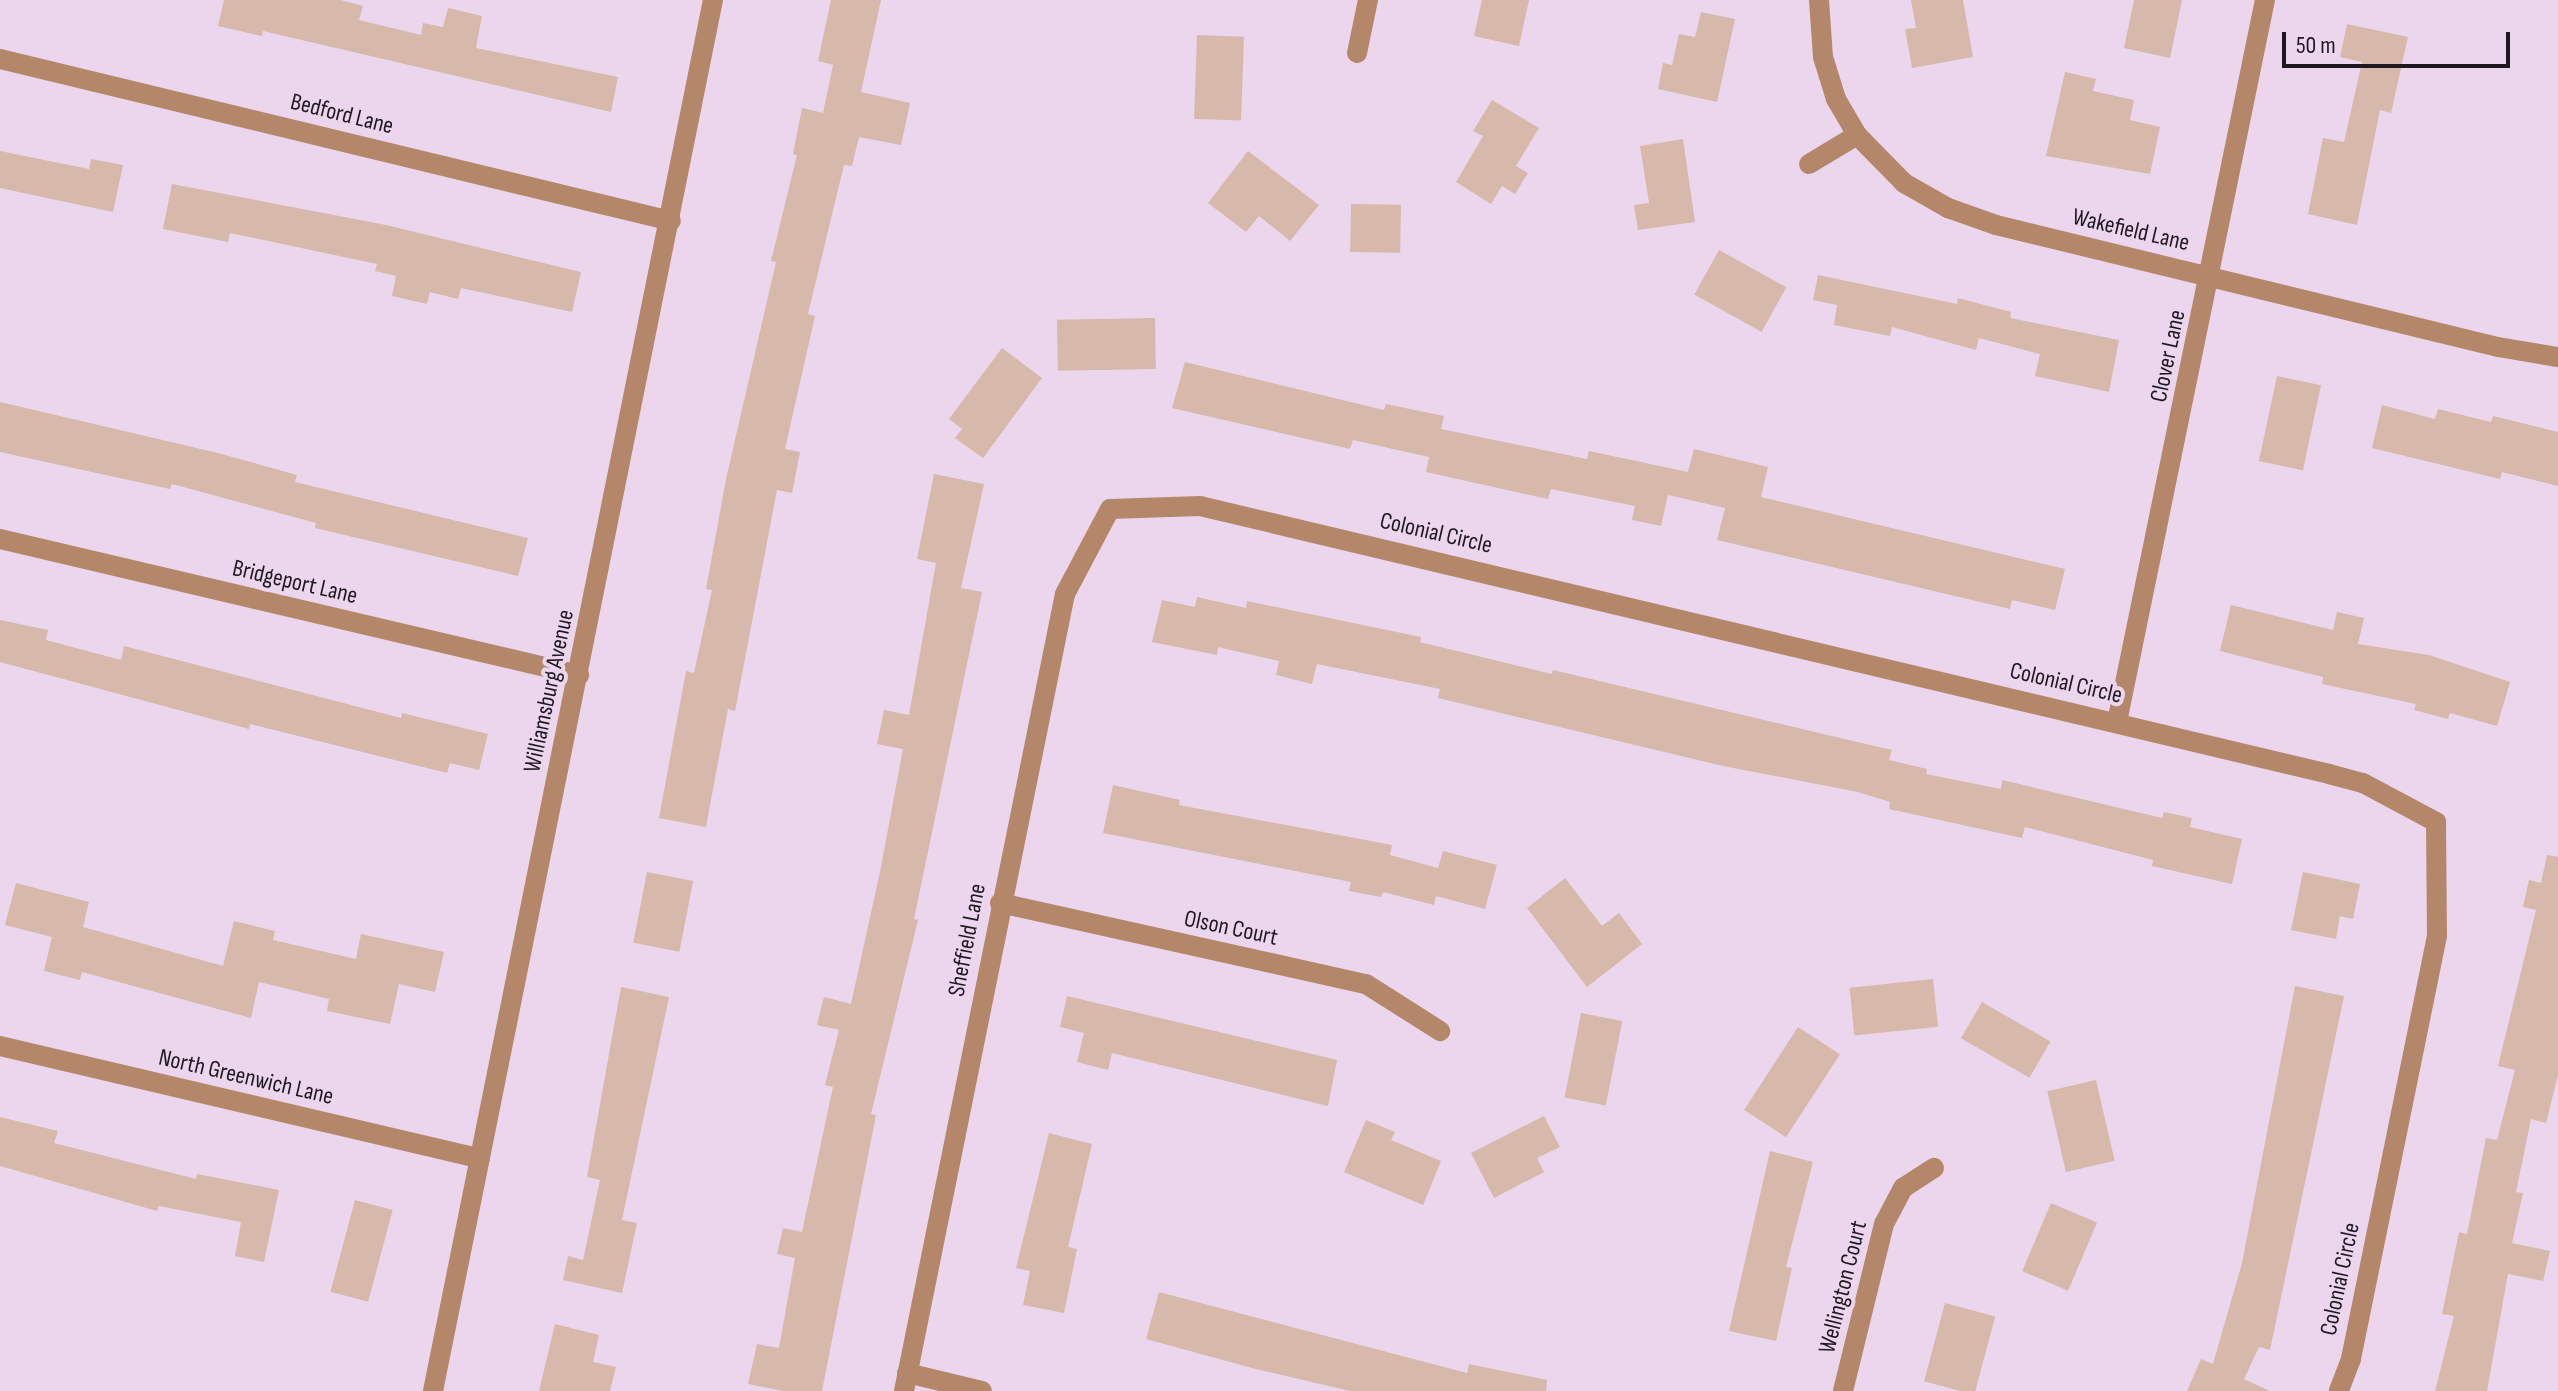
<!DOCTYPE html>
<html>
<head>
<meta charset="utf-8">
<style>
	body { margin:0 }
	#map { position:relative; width:2558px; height:1391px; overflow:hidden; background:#ecd6ee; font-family:"Sofia Sans Condensed",sans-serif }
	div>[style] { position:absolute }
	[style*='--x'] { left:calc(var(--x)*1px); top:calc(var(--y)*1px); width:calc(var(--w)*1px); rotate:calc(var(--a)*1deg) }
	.building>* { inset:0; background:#d6b9aa; transform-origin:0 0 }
	.street>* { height:20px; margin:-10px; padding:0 10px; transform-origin:10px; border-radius:10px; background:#b5876a }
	span { translate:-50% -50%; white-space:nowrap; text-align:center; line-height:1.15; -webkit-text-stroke:8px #ecd6ee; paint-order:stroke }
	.street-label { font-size:24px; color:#1f1820 }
	.scale { position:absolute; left:2282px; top:32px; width:228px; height:36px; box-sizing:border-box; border:4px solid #1f1820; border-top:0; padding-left:10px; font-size:24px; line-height:28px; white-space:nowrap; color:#1f1820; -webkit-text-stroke:6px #ecd6ee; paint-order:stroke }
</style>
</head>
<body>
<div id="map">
	<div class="building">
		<i style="clip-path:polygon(224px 0,341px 0,363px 6px,359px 20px,421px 35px,423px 23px,443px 27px,448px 8px,482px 16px,476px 48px,618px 77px,611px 112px,263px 31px,262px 36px,218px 26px)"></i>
		<i style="clip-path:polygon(831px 0,881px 0,861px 92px,910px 103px,901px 145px,859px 137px,852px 166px,844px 165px,808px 314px,815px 316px,785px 449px,800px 452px,792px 493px,777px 490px,735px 711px,728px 709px,706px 827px,659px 818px,686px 671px,694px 673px,712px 590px,706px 589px,726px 479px,776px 262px,771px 261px,797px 155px,793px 154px,802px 108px,823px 113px,833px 65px,818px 61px)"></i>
		<i style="clip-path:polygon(1482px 0,1529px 0,1519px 46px,1474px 36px)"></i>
		<i style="clip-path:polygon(1911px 0,1963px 0,1973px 57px,1912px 68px,1905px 29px,1916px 28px)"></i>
		<i style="clip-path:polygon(2134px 0,2182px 0,2170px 58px,2124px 48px)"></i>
		<i style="clip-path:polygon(1701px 12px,1735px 19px,1717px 102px,1658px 89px,1663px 63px,1672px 65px,1679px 34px,1695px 37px)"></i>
		<i style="clip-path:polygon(2347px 24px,2408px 37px,2391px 113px,2380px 110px,2357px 225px,2308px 214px,2323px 138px,2344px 142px,2362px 62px,2340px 57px)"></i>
		<i style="left:1197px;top:35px;width:47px;height:84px;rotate:2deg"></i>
		<i style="clip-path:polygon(2065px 72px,2096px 79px,2093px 91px,2134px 100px,2130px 120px,2160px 127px,2150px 174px,2046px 156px)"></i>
		<i style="clip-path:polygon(1492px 100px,1539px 128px,1516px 166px,1528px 173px,1515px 194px,1502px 186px,1491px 204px,1456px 182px,1483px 136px,1473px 131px)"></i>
		<i style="clip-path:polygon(1683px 139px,1695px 222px,1638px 230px,1634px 205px,1649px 203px,1640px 146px)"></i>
		<i style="clip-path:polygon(0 151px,89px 169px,91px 159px,123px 165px,113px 212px,0 188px)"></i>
		<i style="clip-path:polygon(1248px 151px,1319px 205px,1290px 241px,1259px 216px,1246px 232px,1208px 203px)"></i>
		<i style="clip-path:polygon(172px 184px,386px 225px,581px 272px,572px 312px,461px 288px,458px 299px,430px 292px,427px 304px,392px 296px,396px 276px,375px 271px,377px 264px,230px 233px,228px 242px,163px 229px)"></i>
		<i style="left:1351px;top:204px;width:50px;height:48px;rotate:1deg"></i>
		<i style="left:1719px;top:250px;width:77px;height:51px;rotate:29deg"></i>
		<i style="clip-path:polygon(1818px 275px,1957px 304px,1958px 298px,2011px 312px,2010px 318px,2119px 340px,2109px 392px,2035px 376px,2040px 354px,1979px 338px,1976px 350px,1892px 327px,1890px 336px,1834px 325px,1837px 305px,1813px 300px)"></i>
		<i style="left:1155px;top:318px;width:51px;height:98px;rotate:89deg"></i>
		<i style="clip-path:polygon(1002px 348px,1042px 378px,983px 458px,955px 438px,962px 429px,949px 419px)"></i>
		<i style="clip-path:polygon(1185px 362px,1384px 410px,1386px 404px,1444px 416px,1441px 429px,1587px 459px,1589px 451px,1688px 472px,1694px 449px,1768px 467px,1761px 497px,2065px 569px,2055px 610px,2012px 600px,2010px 609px,1717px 540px,1725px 508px,1668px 495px,1661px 526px,1632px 520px,1635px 506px,1551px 489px,1548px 499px,1426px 472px,1429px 457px,1353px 440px,1350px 449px,1172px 408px)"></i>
		<i style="left:2277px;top:376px;width:45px;height:87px;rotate:12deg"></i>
		<i style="clip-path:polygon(0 402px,218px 453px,297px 475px,295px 482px,528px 538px,518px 576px,315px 528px,316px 523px,172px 484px,170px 489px,0 452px)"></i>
		<i style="clip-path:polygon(2382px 405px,2435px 419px,2438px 409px,2491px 422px,2493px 416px,2558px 432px,2558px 486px,2502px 472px,2500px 479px,2372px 448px)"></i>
		<i style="clip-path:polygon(934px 474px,984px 484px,961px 588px,982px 592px,914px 919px,918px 920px,871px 1114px,876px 1115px,822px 1391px,783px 1391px,748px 1384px,757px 1344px,779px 1348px,795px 1258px,777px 1254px,783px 1228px,802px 1232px,833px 1087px,825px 1085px,839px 1030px,817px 1025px,824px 997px,851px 1004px,880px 872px,903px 749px,877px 744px,884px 710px,909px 715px,936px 563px,917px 559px)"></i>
		<i style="clip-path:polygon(1197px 597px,1246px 608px,1247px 601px,1421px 637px,1420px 642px,1552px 674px,1553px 670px,1836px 737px,1892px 750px,1889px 760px,1927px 769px,1926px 774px,2001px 789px,2002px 780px,2162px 818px,2164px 812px,2192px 818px,2190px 827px,2242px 839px,2232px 884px,2152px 866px,2153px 860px,2025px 827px,2022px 838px,1889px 809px,1890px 802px,1858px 792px,1723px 766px,1438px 698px,1440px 689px,1317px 664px,1312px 684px,1276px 675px,1279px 661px,1218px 647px,1217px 655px,1152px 642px,1162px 600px,1195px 607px)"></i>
		<i style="clip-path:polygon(2231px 605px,2333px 630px,2337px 612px,2364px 618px,2358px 644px,2429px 655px,2510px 682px,2497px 726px,2450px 713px,2448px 719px,2414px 710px,2416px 704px,2322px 684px,2323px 677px,2220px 651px)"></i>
		<i style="clip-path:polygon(0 620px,48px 630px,46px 640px,121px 660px,124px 646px,401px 718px,402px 713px,488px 734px,479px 770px,450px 763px,447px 773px,250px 724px,249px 729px,0 662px)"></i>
		<i style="clip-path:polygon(1113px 785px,1180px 800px,1179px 805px,1392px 845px,1390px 855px,1438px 868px,1443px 851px,1497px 865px,1485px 909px,1436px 896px,1434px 905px,1383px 892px,1381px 897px,1349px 891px,1351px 882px,1103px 833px)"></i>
		<i style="clip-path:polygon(2547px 855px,2558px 857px,2558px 1075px,2546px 1123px,2531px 1119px,2516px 1192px,2523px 1193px,2512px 1243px,2550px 1251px,2543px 1281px,2508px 1274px,2487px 1391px,2435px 1391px,2454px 1316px,2442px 1314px,2459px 1232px,2467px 1234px,2486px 1138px,2497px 1140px,2515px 1070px,2498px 1066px,2536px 910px,2523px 907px,2529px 880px,2541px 883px)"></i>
		<i style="left:647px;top:872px;width:47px;height:72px;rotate:11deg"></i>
		<i style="clip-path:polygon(2303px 872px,2360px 884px,2353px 919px,2340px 916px,2336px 939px,2291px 930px)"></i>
		<i style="clip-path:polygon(1565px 878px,1602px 926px,1619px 913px,1642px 944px,1587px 987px,1527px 908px)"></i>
		<i style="clip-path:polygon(16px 883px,89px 902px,83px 927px,223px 966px,234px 921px,275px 931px,273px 940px,356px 959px,361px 934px,444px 952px,435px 992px,399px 984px,390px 1024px,327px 1011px,329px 999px,259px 982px,251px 1018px,82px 972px,80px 980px,44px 971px,52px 937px,5px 925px)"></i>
		<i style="left:1933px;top:979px;width:48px;height:84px;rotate:84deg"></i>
		<i style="clip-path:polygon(2295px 986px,2344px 996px,2270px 1350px,2259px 1347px,2244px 1379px,2270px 1391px,2187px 1391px,2201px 1359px,2213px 1364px,2242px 1263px)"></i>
		<i style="clip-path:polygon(621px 987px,669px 997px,622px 1220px,637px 1223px,622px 1293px,563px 1280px,568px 1256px,583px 1260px,600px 1180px,587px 1177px)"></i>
		<i style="clip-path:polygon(1067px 996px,1337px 1060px,1328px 1106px,1112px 1053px,1108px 1070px,1077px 1062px,1084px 1033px,1060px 1027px)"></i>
		<i style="left:1982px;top:1002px;width:79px;height:42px;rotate:30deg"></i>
		<i style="left:1581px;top:1013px;width:42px;height:86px;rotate:11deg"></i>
		<i style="left:1798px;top:1027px;width:50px;height:99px;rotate:33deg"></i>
		<i style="left:2096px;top:1080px;width:83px;height:50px;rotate:77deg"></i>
		<i style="clip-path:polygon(1544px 1116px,1560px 1147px,1537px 1158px,1544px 1172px,1494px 1198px,1471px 1153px)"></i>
		<i style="clip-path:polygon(0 1117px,58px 1131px,54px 1143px,196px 1179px,197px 1174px,279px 1190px,264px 1262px,235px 1256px,241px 1222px,159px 1206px,157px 1211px,0 1166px)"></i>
		<i style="clip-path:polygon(1366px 1120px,1395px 1132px,1391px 1140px,1441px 1161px,1423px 1205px,1344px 1172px)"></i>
		<i style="clip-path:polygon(1049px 1133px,1092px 1144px,1068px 1247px,1077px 1249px,1064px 1313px,1023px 1305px,1030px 1271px,1016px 1268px)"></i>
		<i style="clip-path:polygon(1770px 1151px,1813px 1162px,1786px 1267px,1792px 1268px,1776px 1341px,1729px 1331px)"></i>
		<i style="left:355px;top:1200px;width:39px;height:95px;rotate:15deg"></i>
		<i style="left:2051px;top:1203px;width:50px;height:74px;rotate:23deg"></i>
		<i style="clip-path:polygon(1159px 1292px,1467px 1373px,1469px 1364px,1547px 1380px,1546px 1391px,1350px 1391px,1252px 1368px,1146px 1339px)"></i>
		<i style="left:1945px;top:1303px;width:52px;height:81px;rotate:15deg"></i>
		<i style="clip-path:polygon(555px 1324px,599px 1335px,593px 1362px,616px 1367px,610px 1391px,539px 1391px)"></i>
	</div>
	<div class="street">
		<i style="--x:1819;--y:0;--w:57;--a:86"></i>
		<i style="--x:1823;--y:57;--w:44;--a:72.8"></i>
		<i style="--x:1836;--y:99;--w:42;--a:59.7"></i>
		<i style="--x:1857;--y:135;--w:67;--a:45.6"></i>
		<i style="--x:1904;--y:183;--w:51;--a:29.6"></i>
		<i style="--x:1948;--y:208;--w:51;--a:19.5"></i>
		<i style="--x:1996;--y:225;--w:517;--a:13.66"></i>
		<i style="--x:2498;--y:347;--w:61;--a:9.5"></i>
		<i style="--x:1357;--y:53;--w:54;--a:-78.3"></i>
		<i style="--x:0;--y:59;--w:690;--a:13.57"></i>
		<i style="--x:1809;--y:164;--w:56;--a:-31.1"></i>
		<i style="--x:0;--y:539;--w:595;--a:13.22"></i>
		<i style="--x:2117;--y:722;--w:737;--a:-78.42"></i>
		<i style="--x:1000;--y:903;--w:375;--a:12.5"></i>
		<i style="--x:1366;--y:984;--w:88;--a:32.4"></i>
		<i style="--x:0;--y:1046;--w:493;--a:13.2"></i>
		<i style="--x:907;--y:1373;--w:77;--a:13.5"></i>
		<i style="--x:433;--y:1391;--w:1419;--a:-78.62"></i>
		<i style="--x:904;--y:1391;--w:813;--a:-78.58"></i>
		<i style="--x:1065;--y:594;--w:96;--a:-62.1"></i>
		<i style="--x:1110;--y:509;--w:90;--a:-1.9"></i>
		<i style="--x:1200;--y:506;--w:1160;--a:13.35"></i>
		<i style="--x:2329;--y:774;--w:35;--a:15"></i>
		<i style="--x:2363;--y:783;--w:83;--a:28.1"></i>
		<i style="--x:2436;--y:822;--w:114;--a:89.5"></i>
		<i style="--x:2437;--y:936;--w:432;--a:101.5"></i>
		<i style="--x:2351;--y:1359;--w:34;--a:111"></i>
		<i style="--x:1843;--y:1391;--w:172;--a:-76.2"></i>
		<i style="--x:1884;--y:1224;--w:41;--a:-62.2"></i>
		<i style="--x:1903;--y:1188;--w:37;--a:-33"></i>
	</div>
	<div class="street-label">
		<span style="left:342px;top:114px;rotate:14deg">Bedford Lane</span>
		<span style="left:2131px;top:230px;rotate:13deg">Wakefield Lane</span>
		<span style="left:2168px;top:356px;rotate:-78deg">Clover Lane</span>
		<span style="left:1436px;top:533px;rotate:13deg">Colonial Circle</span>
		<span style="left:295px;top:582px;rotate:13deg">Bridgeport Lane</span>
		<span style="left:2066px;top:683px;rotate:13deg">Colonial Circle</span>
		<span style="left:549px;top:691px;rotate:-78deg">Williamsburg Avenue</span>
		<span style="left:1231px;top:928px;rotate:12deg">Olson Court</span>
		<span style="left:967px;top:940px;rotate:-79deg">Sheffield Lane</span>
		<span style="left:246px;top:1077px;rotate:13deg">North Greenwich Lane</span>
		<span style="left:2340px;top:1279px;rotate:-78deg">Colonial Circle</span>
		<span style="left:1843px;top:1287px;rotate:-76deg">Wellington Court</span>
	</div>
	<div class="scale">50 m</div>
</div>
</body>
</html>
